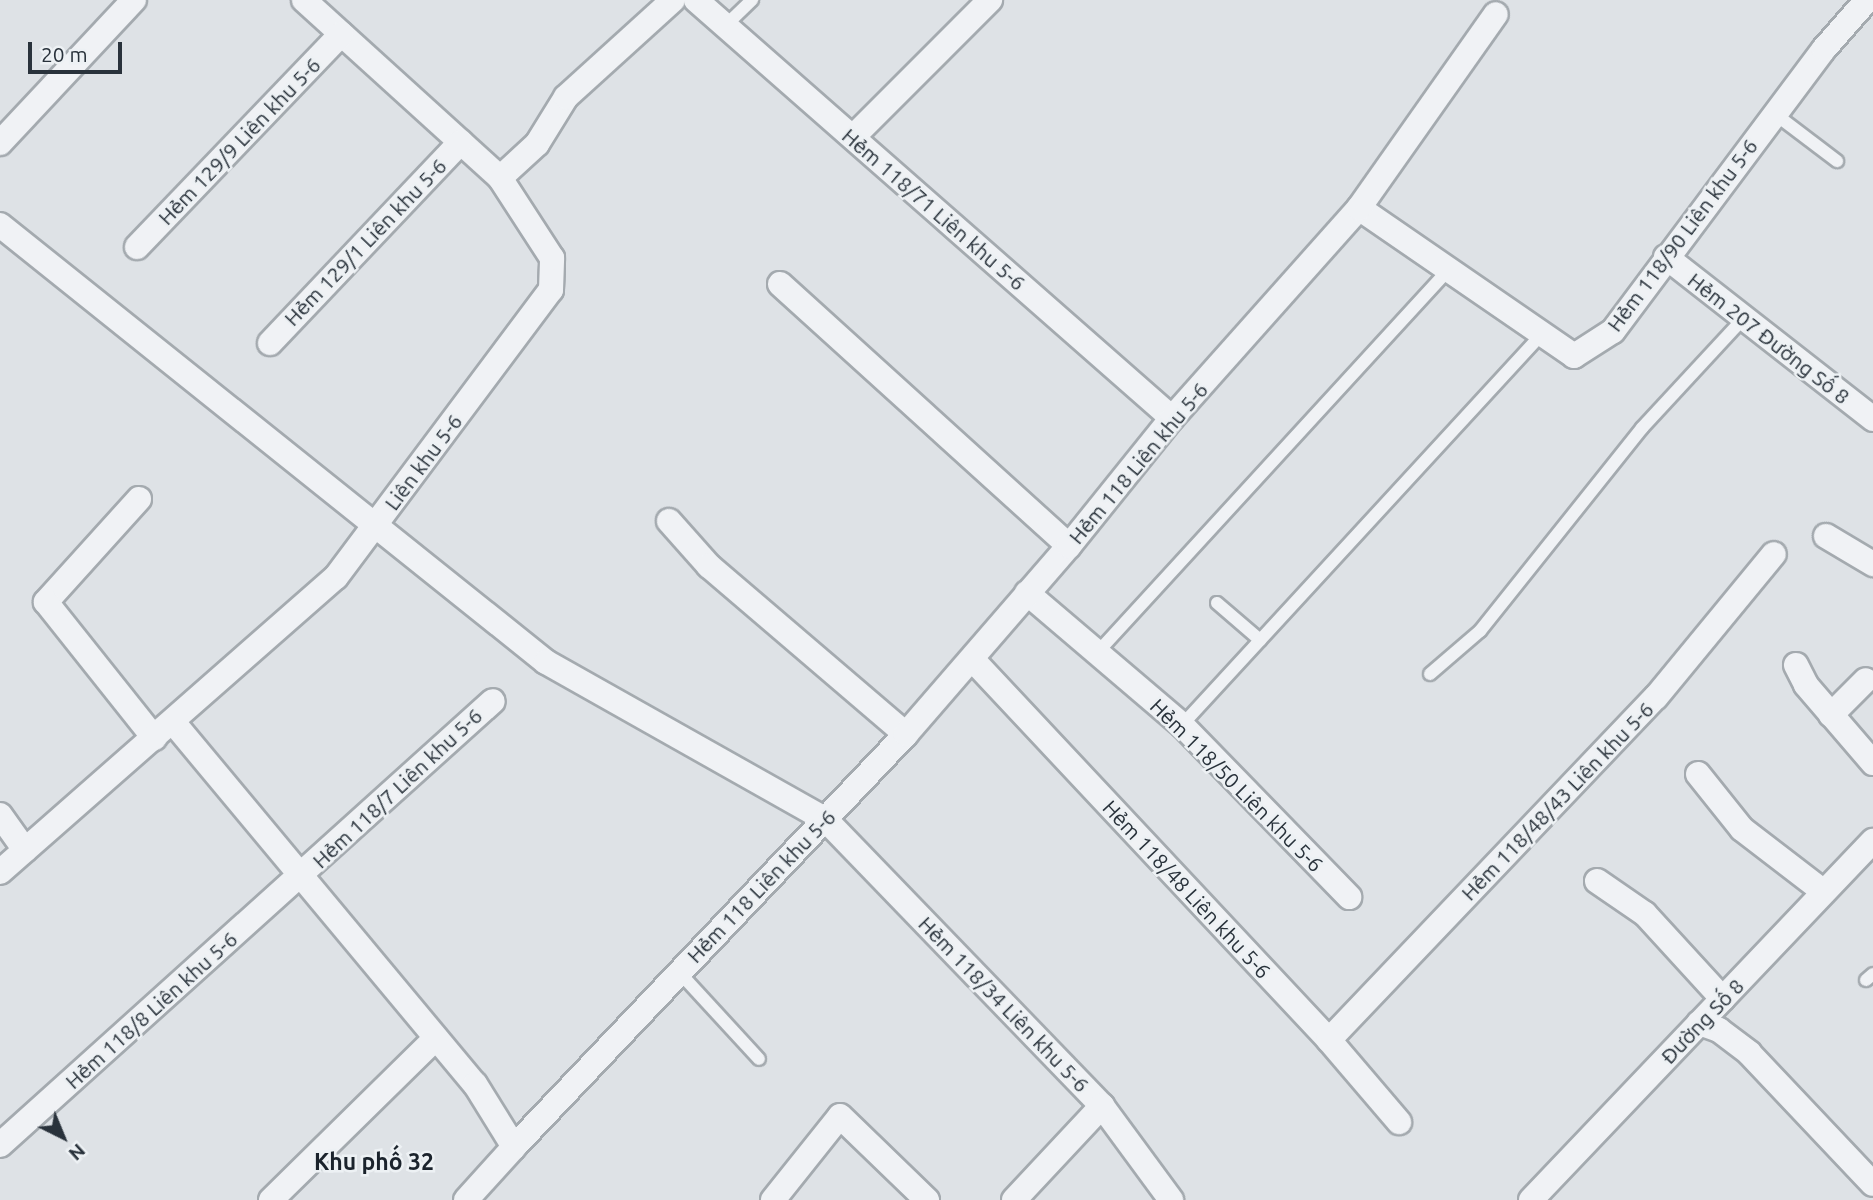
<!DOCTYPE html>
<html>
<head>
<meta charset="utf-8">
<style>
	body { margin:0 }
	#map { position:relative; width:1873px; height:1200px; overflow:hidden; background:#dee2e6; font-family:Ubuntu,sans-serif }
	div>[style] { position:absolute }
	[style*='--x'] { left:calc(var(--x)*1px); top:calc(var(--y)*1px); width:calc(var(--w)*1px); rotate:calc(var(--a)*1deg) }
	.roads { filter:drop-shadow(2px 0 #a4aaaf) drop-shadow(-2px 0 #a4aaaf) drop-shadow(0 2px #a4aaaf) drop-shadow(0 -2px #a4aaaf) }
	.service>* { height:12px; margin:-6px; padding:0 6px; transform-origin:6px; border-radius:6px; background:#f0f2f5 }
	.minor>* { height:24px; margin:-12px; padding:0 12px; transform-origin:12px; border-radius:12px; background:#f0f2f5 }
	span { translate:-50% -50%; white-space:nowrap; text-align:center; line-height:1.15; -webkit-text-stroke:5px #edf1f4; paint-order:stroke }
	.street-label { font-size:21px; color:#29323b }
	.neighbourhood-label { font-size:23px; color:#1b232c; font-weight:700 }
	.north { position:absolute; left:28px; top:1102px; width:70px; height:70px; -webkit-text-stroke:5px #edf1f4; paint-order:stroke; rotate:137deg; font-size:19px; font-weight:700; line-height:28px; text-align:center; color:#29323b }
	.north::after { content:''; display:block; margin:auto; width:24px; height:32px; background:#29323b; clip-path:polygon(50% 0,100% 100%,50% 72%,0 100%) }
	.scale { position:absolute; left:28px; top:42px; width:94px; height:32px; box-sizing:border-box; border:4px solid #29323b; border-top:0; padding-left:9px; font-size:21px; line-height:24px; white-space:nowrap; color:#29323b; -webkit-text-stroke:5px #edf1f4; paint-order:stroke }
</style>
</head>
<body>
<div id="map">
	<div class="roads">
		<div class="service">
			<i style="--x:724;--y:27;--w:39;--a:-44"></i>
			<i style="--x:1775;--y:114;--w:78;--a:37.2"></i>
			<i style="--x:1217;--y:603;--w:57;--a:40.7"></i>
			<i style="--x:1096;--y:654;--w:525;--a:-47.47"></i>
			<i style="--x:1430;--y:674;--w:66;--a:-40.7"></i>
			<i style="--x:1480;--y:631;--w:260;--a:-51.4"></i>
			<i style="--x:1642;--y:428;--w:150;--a:-47.2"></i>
			<i style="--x:1182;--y:725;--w:530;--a:-47.37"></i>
			<i style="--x:679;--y:972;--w:118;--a:47.4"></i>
			<i style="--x:1866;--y:980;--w:9;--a:-41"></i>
		</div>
		<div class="minor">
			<i style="--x:304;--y:0;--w:265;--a:42.2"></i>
			<i style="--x:696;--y:0;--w:633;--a:41.29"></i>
			<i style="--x:853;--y:137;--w:194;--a:-45"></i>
			<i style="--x:0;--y:143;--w:196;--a:-46.9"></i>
			<i style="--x:1359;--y:208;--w:261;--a:34.5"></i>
			<i style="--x:1574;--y:356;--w:46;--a:-32.7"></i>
			<i style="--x:1613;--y:331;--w:352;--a:-53.2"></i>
			<i style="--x:1824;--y:49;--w:65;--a:-48.7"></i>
			<i style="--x:0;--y:225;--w:699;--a:38.67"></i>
			<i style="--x:546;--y:662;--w:320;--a:29.4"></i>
			<i style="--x:825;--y:819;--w:399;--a:46"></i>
			<i style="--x:1102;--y:1106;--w:117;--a:53.7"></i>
			<i style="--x:137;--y:247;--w:295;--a:-46.2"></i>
			<i style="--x:1666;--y:257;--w:263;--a:38"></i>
			<i style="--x:780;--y:284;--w:390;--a:42.2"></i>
			<i style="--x:270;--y:343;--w:277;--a:-46.5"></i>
			<i style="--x:139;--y:499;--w:139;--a:132.1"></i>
			<i style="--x:46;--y:602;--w:174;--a:51.5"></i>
			<i style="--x:669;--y:521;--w:60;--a:48.4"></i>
			<i style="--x:709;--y:566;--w:259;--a:40.5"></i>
			<i style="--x:1826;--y:536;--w:55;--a:30.8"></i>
			<i style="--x:1027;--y:593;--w:204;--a:40.4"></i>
			<i style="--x:1182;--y:725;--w:240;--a:45.8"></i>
			<i style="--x:972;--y:659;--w:522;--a:46.86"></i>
			<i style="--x:1329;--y:1040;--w:108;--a:49.5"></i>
			<i style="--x:1796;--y:665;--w:22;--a:63"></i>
			<i style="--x:1806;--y:685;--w:103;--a:49.3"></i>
			<i style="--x:1831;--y:715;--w:49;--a:-45"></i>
			<i style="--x:173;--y:722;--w:471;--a:50.2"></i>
			<i style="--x:475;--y:1084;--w:74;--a:58.2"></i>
			<i style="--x:514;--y:1147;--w:569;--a:-46.49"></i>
			<i style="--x:906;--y:734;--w:249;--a:-49.1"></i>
			<i style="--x:1069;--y:546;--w:164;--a:-51.2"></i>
			<i style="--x:1172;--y:418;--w:281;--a:-48.3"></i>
			<i style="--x:1359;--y:208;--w:237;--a:-54.8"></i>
			<i style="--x:1698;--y:774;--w:70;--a:51.3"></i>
			<i style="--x:1742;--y:829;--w:103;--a:37.5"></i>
			<i style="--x:0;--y:815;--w:43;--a:54.5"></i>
			<i style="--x:0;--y:872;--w:447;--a:-41.3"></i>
			<i style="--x:336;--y:577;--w:359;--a:-53.2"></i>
			<i style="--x:551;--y:290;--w:32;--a:-88"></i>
			<i style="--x:552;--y:258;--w:95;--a:-123"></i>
			<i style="--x:500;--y:178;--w:50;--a:-42.6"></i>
			<i style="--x:537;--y:144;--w:55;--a:-58.3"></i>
			<i style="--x:566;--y:97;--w:144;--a:-42.2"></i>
			<i style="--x:1597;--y:881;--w:58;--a:34.5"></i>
			<i style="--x:1645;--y:914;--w:115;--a:47.5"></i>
			<i style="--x:1699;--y:1023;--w:21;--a:19"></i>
			<i style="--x:1719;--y:1030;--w:38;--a:37"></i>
			<i style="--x:1749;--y:1053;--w:180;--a:46.6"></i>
			<i style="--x:1329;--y:1040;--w:474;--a:-46.4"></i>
			<i style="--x:1656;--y:697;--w:185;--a:-50.5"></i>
			<i style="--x:0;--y:1145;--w:663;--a:-42.01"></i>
			<i style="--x:271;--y:1200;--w:231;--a:-44.5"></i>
			<i style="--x:466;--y:1200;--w:72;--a:-47.8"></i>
			<i style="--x:773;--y:1200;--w:107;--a:-51.4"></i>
			<i style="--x:840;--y:1116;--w:121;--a:44"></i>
			<i style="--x:1014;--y:1200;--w:129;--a:-46.9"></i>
			<i style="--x:1531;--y:1200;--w:496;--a:-46.4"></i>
		</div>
	</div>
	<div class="street-label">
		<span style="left:239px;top:141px;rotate:-46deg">Hẻm 129/9 Liên khu 5-6</span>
		<span style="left:934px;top:209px;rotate:41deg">Hẻm 118/71 Liên khu 5-6</span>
		<span style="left:1682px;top:235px;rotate:-53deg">Hẻm 118/90 Liên khu 5-6</span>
		<span style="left:365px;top:242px;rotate:-46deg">Hẻm 129/1 Liên khu 5-6</span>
		<span style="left:1769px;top:338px;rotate:38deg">Hẻm 207 Đường Số 8</span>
		<span style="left:423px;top:462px;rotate:-53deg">Liên khu 5-6</span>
		<span style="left:1138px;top:463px;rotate:-50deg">Hẻm 118 Liên khu 5-6</span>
		<span style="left:1237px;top:785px;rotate:45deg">Hẻm 118/50 Liên khu 5-6</span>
		<span style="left:397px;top:788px;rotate:-43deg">Hẻm 118/7 Liên khu 5-6</span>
		<span style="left:1557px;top:801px;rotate:-46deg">Hẻm 118/48/43 Liên khu 5-6</span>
		<span style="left:761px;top:886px;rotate:-46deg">Hẻm 118 Liên khu 5-6</span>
		<span style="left:1187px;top:889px;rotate:47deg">Hẻm 118/48 Liên khu 5-6</span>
		<span style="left:1004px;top:1004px;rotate:46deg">Hẻm 118/34 Liên khu 5-6</span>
		<span style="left:151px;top:1010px;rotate:-42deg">Hẻm 118/8 Liên khu 5-6</span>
		<span style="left:1702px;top:1021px;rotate:-46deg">Đường Số 8</span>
	</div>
	<div class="neighbourhood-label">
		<span style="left:374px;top:1162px">Khu phố 32</span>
	</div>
	<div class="north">N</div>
	<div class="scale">20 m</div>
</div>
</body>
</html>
